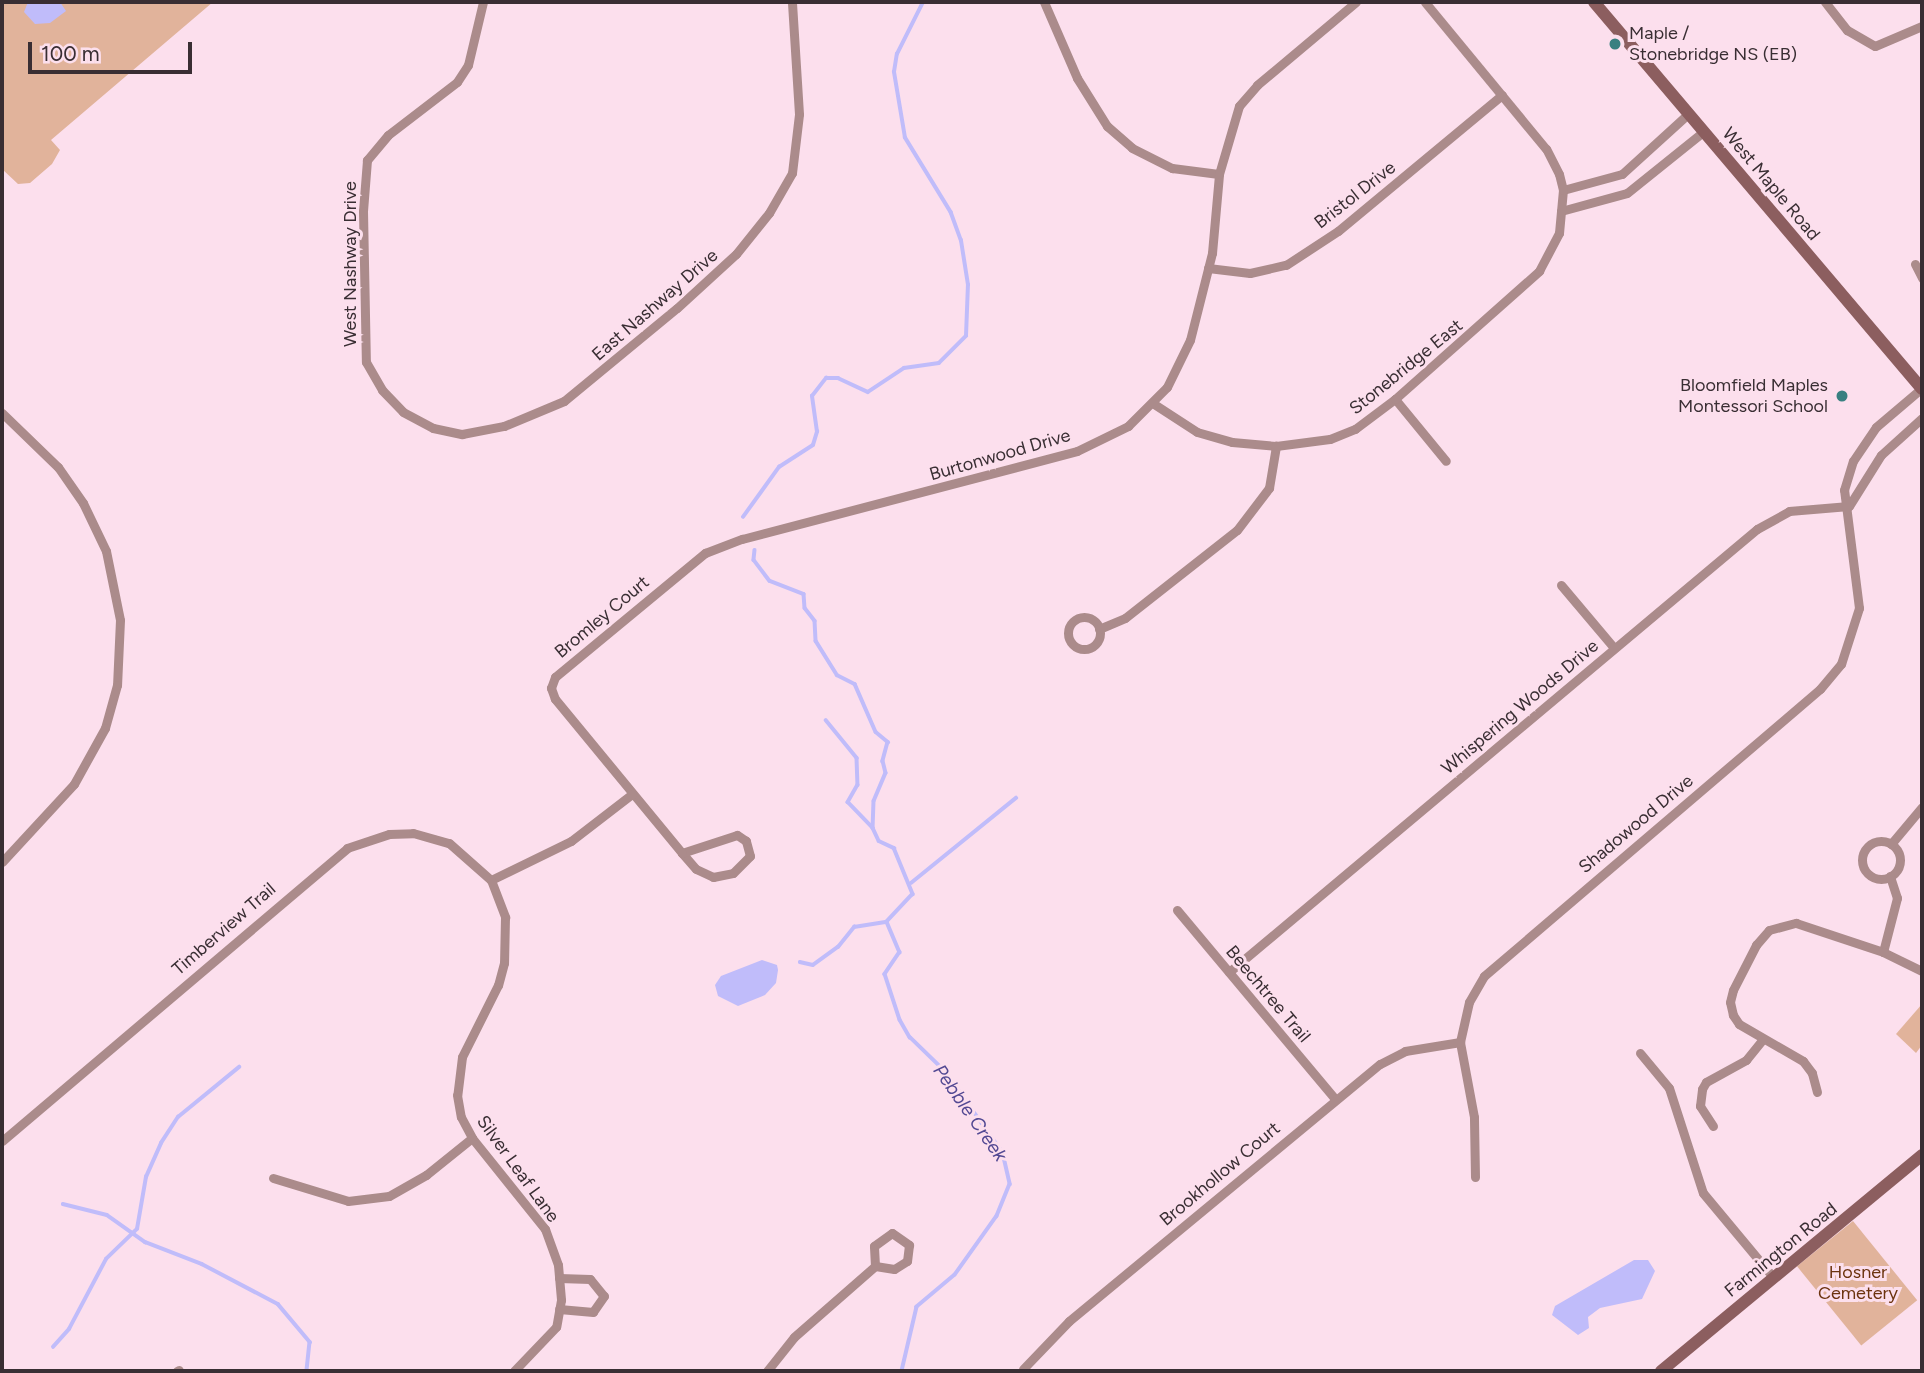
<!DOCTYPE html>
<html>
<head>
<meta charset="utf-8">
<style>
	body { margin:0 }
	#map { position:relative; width:1924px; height:1373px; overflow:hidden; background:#fcdfed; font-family:Figtree,sans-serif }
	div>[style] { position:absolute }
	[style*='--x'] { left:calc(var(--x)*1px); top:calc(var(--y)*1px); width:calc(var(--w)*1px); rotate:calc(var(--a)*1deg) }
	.green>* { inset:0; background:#e1b39b; transform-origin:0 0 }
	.water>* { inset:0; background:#c0bcfa }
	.stream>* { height:3.5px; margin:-1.75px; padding:0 1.75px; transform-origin:1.75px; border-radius:1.75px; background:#c0bcfa }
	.street>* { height:9px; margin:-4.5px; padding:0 4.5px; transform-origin:4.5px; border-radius:4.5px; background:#ab8b8b }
	.street>.ring { margin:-4.5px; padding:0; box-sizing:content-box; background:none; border:9px solid #ab8b8b; border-radius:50% }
	.secondary>* { height:12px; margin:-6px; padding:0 6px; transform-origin:6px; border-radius:6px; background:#8c5e5f }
	.dots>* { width:19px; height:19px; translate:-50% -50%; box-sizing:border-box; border:4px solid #fcdfed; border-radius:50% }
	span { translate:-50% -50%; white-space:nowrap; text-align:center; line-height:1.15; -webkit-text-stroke:6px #fcdfed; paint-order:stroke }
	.poi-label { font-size:18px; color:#392e33 }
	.left { translate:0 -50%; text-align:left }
	.right { translate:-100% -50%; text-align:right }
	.street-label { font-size:18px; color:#392e33 }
	.park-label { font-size:18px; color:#6c330e }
	.water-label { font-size:19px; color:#534993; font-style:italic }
	.frame { position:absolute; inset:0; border:4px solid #392e33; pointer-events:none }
	.scale { position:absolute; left:28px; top:42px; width:164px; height:32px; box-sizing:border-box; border:4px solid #392e33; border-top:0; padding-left:9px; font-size:21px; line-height:24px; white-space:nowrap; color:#392e33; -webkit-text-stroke:5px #fcdfed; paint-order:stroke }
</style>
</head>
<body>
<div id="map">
	<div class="green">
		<i style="clip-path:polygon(2px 2px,213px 2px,51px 140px,60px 150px,52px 164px,30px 183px,18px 184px,2px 169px)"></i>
		<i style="clip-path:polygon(1922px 1004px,1922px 1045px,1916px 1053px,1896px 1034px)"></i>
		<i style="left:1853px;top:1221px;width:102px;height:72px;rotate:51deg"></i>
	</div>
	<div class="water">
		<i style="clip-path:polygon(28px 2px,60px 2px,66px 11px,50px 23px,35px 24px,24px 12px)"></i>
		<i style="clip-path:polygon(762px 960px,777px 965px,778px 970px,776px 983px,765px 995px,738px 1006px,718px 996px,715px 985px,721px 976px)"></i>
		<i style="clip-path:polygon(1634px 1260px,1648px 1260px,1655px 1271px,1642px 1299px,1600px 1308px,1588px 1317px,1589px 1328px,1578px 1335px,1552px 1315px,1555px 1306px)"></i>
	</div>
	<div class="stream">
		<i style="--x:743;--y:517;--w:62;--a:-54.2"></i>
		<i style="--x:779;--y:467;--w:40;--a:-32.9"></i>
		<i style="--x:813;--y:445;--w:14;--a:-73"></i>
		<i style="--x:817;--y:432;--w:36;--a:-98"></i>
		<i style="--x:812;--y:396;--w:23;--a:-52"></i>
		<i style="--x:826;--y:378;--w:12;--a:0"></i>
		<i style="--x:838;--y:378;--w:33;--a:25"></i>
		<i style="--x:868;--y:392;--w:43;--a:-33.7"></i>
		<i style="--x:904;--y:368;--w:35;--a:-8"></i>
		<i style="--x:939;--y:363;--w:38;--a:-45"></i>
		<i style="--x:966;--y:336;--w:51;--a:-87.8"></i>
		<i style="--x:968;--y:285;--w:45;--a:-99"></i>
		<i style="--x:961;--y:241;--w:30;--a:-110"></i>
		<i style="--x:951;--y:213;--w:88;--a:-121.5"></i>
		<i style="--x:905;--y:138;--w:67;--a:-99.5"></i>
		<i style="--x:894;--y:72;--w:18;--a:-81"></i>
		<i style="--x:897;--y:54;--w:58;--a:-63.4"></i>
		<i style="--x:755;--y:550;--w:10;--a:96"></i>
		<i style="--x:754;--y:560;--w:26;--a:53"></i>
		<i style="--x:770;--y:581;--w:36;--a:21"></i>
		<i style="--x:804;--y:594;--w:14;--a:86"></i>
		<i style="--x:805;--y:608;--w:16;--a:52"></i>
		<i style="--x:815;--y:621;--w:20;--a:87"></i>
		<i style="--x:816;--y:641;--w:40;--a:58"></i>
		<i style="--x:837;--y:675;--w:20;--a:27"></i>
		<i style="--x:855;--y:684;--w:52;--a:66.4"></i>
		<i style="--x:876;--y:732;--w:16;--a:40"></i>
		<i style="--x:888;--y:742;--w:20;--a:105"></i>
		<i style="--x:883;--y:761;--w:12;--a:76"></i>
		<i style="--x:886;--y:773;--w:30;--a:113"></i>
		<i style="--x:874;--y:801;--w:27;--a:92"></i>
		<i style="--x:873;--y:828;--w:14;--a:65"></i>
		<i style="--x:879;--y:841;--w:17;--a:25"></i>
		<i style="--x:894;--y:848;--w:50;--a:67.6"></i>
		<i style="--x:913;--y:894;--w:38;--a:133"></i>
		<i style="--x:826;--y:720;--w:49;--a:50.8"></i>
		<i style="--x:857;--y:758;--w:27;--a:88"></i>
		<i style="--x:858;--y:785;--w:20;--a:120"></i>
		<i style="--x:848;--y:802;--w:36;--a:46"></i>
		<i style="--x:911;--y:883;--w:135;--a:-39"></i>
		<i style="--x:887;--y:922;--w:33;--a:67"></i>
		<i style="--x:900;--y:952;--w:27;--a:124"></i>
		<i style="--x:885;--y:974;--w:48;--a:71.9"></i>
		<i style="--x:900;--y:1020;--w:20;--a:60"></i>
		<i style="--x:910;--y:1037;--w:49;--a:44.2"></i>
		<i style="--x:945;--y:1071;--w:100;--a:54.7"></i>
		<i style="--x:1003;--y:1153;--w:32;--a:77"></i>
		<i style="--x:1010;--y:1184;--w:35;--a:112"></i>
		<i style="--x:997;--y:1216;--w:72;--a:125.4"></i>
		<i style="--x:955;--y:1275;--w:50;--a:139.9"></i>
		<i style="--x:917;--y:1307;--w:66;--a:103.2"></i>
		<i style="--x:800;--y:962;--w:13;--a:13"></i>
		<i style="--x:813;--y:965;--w:31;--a:-36"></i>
		<i style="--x:838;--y:947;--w:26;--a:-51"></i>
		<i style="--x:854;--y:927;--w:33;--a:-9"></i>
		<i style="--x:63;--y:1204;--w:45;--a:14"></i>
		<i style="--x:107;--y:1215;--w:47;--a:35.4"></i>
		<i style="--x:145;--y:1242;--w:61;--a:21.1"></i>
		<i style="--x:202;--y:1264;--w:86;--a:27.8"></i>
		<i style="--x:278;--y:1304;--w:50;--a:49.9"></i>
		<i style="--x:310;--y:1342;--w:29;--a:96"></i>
		<i style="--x:53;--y:1347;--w:24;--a:-48"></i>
		<i style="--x:69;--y:1329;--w:79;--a:-62.1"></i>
		<i style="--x:106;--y:1259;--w:43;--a:-44.1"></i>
		<i style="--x:137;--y:1229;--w:53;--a:-80.2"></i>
		<i style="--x:146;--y:1177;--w:37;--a:-66"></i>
		<i style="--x:161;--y:1143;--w:31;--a:-57"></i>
		<i style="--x:178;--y:1117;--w:79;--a:-39.3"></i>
	</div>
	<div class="street">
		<i style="--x:483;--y:2;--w:65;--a:103.4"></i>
		<i style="--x:468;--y:65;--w:20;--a:123"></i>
		<i style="--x:457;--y:82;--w:87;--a:142.5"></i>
		<i style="--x:388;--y:135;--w:33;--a:130"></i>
		<i style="--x:367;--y:160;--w:51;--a:94.5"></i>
		<i style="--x:363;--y:211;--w:151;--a:88.9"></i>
		<i style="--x:366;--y:362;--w:32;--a:60"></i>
		<i style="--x:382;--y:390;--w:30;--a:46"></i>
		<i style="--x:403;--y:412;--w:34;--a:28"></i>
		<i style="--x:433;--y:428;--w:30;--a:12"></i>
		<i style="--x:462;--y:434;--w:43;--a:-10.8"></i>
		<i style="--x:504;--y:426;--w:65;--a:-22.6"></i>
		<i style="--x:564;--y:401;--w:146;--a:-39.5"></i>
		<i style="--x:677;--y:308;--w:80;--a:-42.5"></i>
		<i style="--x:736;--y:254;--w:53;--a:-51.2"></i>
		<i style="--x:769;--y:213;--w:46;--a:-60.1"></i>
		<i style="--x:792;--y:173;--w:59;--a:-83.2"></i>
		<i style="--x:799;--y:114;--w:112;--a:-93.6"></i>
		<i style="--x:1044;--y:2;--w:83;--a:66.5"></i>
		<i style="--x:1077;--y:78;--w:57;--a:58"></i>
		<i style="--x:1107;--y:126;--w:33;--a:41"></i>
		<i style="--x:1132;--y:148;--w:45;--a:26.6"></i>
		<i style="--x:1172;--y:168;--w:47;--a:7.3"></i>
		<i style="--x:1825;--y:2;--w:36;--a:52"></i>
		<i style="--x:1847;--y:30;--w:32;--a:30"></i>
		<i style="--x:1875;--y:46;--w:51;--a:-23.1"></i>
		<i style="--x:1563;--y:190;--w:61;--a:-15.2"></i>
		<i style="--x:1622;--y:174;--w:89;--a:-42.3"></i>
		<i style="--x:1561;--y:211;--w:68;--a:-15.3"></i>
		<i style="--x:1627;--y:193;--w:97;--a:-38.8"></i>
		<i style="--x:1915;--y:264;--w:16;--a:63"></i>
		<i style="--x:1208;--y:268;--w:42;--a:6.8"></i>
		<i style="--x:1250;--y:273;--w:37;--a:-13"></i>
		<i style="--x:1286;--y:265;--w:62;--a:-33.2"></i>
		<i style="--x:1338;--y:231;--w:213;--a:-39.7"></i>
		<i style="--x:1395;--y:399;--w:80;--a:50.6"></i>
		<i style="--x:1154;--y:404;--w:51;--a:33.1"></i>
		<i style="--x:1197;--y:432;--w:36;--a:16"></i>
		<i style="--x:1232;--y:442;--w:44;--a:5.2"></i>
		<i style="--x:1276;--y:446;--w:54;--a:-7.4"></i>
		<i style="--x:1330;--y:439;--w:27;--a:-22"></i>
		<i style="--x:1355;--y:429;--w:50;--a:-36.9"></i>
		<i style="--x:1395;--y:399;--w:193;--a:-41.6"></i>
		<i style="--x:1539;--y:271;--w:43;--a:-62.2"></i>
		<i style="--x:1559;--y:233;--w:43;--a:-84.7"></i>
		<i style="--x:1563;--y:190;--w:16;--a:-104"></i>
		<i style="--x:1559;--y:174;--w:28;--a:-117"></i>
		<i style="--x:1546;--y:149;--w:190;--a:-129.5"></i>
		<i style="--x:2;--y:413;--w:78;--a:44"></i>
		<i style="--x:58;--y:467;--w:44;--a:55.2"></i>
		<i style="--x:83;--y:503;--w:53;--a:64.4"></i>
		<i style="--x:106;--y:551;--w:70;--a:78.5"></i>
		<i style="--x:120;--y:620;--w:65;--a:92.6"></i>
		<i style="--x:117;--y:685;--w:45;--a:105.6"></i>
		<i style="--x:105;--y:728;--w:64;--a:119"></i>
		<i style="--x:74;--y:784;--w:106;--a:132.7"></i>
		<i style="--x:1849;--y:506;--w:60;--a:-57.9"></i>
		<i style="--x:1881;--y:455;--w:55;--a:-42.1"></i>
		<i style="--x:1561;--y:585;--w:82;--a:49.9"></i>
		<i class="ring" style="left:1068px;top:617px;width:23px;height:23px"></i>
		<i style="--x:1099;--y:629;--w:28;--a:-23"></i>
		<i style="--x:1125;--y:618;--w:142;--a:-38.2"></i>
		<i style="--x:1237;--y:530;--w:53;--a:-52.7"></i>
		<i style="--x:1269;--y:488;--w:43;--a:-80.5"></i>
		<i class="ring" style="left:1862px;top:841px;width:29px;height:29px"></i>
		<i style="--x:1891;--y:844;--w:48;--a:-50"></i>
		<i style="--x:682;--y:853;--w:21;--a:49"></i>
		<i style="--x:696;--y:869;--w:19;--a:25"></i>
		<i style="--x:713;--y:877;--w:20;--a:-11"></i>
		<i style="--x:733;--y:873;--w:24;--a:-45"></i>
		<i style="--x:750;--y:856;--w:16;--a:-105"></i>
		<i style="--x:746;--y:841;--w:11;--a:-146"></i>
		<i style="--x:737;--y:835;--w:58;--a:161.9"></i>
		<i style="--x:682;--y:853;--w:200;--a:-129.5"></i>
		<i style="--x:555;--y:699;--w:12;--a:-110"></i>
		<i style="--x:551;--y:688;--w:12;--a:-70"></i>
		<i style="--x:555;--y:677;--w:195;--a:-39.6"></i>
		<i style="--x:705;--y:553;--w:40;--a:-21"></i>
		<i style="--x:742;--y:539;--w:346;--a:-14.7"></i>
		<i style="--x:1077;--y:451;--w:57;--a:-26.1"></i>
		<i style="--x:1128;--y:426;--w:55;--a:-45"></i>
		<i style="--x:1167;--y:387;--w:52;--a:-63.9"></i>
		<i style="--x:1190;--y:340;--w:90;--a:-75.8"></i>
		<i style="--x:1212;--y:253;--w:79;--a:-84.9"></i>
		<i style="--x:1219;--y:174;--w:71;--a:-73.6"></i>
		<i style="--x:1239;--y:106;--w:28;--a:-49"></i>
		<i style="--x:1257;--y:85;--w:129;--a:-40"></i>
		<i style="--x:491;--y:880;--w:89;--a:-26"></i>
		<i style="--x:571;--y:841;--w:77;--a:-37.6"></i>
		<i style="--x:1177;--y:910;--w:246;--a:50.1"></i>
		<i style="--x:1883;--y:952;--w:56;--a:-75.5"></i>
		<i style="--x:1897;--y:898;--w:23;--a:-108"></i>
		<i style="--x:1229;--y:972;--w:689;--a:-40"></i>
		<i style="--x:1757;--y:529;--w:37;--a:-29"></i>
		<i style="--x:1789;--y:511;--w:60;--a:-4.8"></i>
		<i style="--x:1640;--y:1053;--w:45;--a:50.4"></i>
		<i style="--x:1669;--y:1088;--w:110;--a:72.1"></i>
		<i style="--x:1703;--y:1193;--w:109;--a:50.2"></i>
		<i style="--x:1817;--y:1092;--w:20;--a:-105"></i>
		<i style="--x:1812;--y:1073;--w:15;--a:-127"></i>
		<i style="--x:1803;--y:1061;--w:74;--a:-150"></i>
		<i style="--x:1739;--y:1024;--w:11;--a:-124"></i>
		<i style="--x:1733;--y:1015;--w:13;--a:-103"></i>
		<i style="--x:1730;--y:1002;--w:12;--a:-76"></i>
		<i style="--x:1733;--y:990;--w:51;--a:-62.9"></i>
		<i style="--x:1756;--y:945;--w:20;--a:-49"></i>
		<i style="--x:1769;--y:930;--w:28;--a:-15"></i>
		<i style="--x:1796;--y:923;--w:92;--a:18.4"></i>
		<i style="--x:1883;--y:952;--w:43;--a:26"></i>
		<i style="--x:1713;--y:1126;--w:24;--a:-123"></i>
		<i style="--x:1700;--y:1106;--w:17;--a:-83"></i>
		<i style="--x:1702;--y:1089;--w:8;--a:-60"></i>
		<i style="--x:1706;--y:1082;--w:46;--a:-28.8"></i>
		<i style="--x:1746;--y:1060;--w:27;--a:-51"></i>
		<i style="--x:2;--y:1141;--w:453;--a:-40.3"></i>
		<i style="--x:347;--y:848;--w:44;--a:-18.4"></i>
		<i style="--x:389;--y:834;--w:24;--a:-2"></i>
		<i style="--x:413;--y:833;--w:37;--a:16"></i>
		<i style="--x:449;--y:843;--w:56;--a:41.4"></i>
		<i style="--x:491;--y:880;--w:40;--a:69"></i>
		<i style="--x:505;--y:917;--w:46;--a:91.2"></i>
		<i style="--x:504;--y:963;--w:23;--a:105"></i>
		<i style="--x:498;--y:985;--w:80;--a:116.6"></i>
		<i style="--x:462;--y:1057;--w:38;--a:97"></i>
		<i style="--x:457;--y:1095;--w:22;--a:80"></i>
		<i style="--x:461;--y:1117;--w:24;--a:62"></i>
		<i style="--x:472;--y:1138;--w:117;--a:51.3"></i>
		<i style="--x:545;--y:1229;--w:38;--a:70"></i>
		<i style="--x:558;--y:1265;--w:35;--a:85"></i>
		<i style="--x:561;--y:1300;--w:27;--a:100"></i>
		<i style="--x:556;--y:1327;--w:61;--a:133.7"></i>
		<i style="--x:1475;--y:1177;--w:60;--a:-91"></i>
		<i style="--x:1474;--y:1117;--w:76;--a:-100.6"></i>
		<i style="--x:1460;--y:1042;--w:41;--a:-77.3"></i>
		<i style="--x:1469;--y:1002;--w:30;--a:-60"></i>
		<i style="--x:1484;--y:976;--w:442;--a:-40.5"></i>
		<i style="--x:1820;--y:689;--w:33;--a:-50"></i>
		<i style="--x:1841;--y:664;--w:59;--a:-72.2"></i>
		<i style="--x:1859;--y:608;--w:119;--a:-97.2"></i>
		<i style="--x:1844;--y:490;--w:30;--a:-73"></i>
		<i style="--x:1853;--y:461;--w:41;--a:-55.9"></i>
		<i style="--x:1876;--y:427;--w:60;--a:-40.3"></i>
		<i style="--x:273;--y:1178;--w:78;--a:17"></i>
		<i style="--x:348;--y:1201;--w:41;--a:-7"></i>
		<i style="--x:389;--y:1196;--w:43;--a:-29.6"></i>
		<i style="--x:426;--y:1175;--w:59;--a:-38.8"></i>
		<i style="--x:892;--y:1233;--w:21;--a:35"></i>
		<i style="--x:909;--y:1245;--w:16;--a:97"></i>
		<i style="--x:907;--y:1261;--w:15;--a:148"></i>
		<i style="--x:894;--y:1269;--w:19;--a:-171"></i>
		<i style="--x:875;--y:1266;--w:20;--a:-93"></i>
		<i style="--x:874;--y:1246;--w:22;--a:-36"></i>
		<i style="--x:559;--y:1278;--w:31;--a:2"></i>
		<i style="--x:590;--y:1279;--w:22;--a:51"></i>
		<i style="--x:604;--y:1296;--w:19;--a:125"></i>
		<i style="--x:593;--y:1312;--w:34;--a:-175"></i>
		<i style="--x:1023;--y:1369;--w:66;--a:-46.2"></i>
		<i style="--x:1069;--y:1321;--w:403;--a:-39.6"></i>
		<i style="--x:1380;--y:1064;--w:28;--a:-27"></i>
		<i style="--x:1405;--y:1051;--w:56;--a:-9.3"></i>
		<i style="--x:177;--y:1371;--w:2;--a:-27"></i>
		<i style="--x:767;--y:1371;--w:43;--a:-51.5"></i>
		<i style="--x:794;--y:1337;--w:108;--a:-41.2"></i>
	</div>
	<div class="secondary">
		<i style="--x:1594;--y:2;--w:507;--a:49.72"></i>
		<i style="--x:1661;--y:1371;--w:339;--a:-39.6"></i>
	</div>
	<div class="dots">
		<i style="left:1615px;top:44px;background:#388081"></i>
		<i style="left:1842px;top:396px;background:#388081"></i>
	</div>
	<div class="poi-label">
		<span class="left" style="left:1629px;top:44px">Maple /<br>Stonebridge NS (EB)</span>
		<span class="right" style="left:1828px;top:396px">Bloomfield Maples<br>Montessori School</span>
	</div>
	<div class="street-label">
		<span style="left:1771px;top:184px;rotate:50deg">West Maple Road</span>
		<span style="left:1355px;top:195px;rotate:-38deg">Bristol Drive</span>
		<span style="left:350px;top:264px;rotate:-90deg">West Nashway Drive</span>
		<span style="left:655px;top:305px;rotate:-41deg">East Nashway Drive</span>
		<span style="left:1406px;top:367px;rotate:-39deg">Stonebridge East</span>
		<span style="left:1000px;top:455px;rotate:-16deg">Burtonwood Drive</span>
		<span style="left:602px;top:617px;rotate:-40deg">Bromley Court</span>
		<span style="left:1520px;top:707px;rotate:-40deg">Whispering Woods Drive</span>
		<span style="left:1636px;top:824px;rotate:-40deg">Shadowood Drive</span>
		<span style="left:224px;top:929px;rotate:-41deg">Timberview Trail</span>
		<span style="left:1268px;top:994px;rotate:50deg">Beechtree Trail</span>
		<span style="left:518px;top:1169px;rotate:54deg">Silver Leaf Lane</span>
		<span style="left:1220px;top:1174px;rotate:-40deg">Brookhollow Court</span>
		<span style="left:1781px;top:1250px;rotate:-39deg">Farmington Road</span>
	</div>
	<div class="park-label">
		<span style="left:1858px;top:1283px">Hosner<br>Cemetery</span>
	</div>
	<div class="water-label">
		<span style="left:970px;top:1113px;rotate:55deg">Pebble Creek</span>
	</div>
	<div class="frame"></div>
	<div class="scale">100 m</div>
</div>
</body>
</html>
